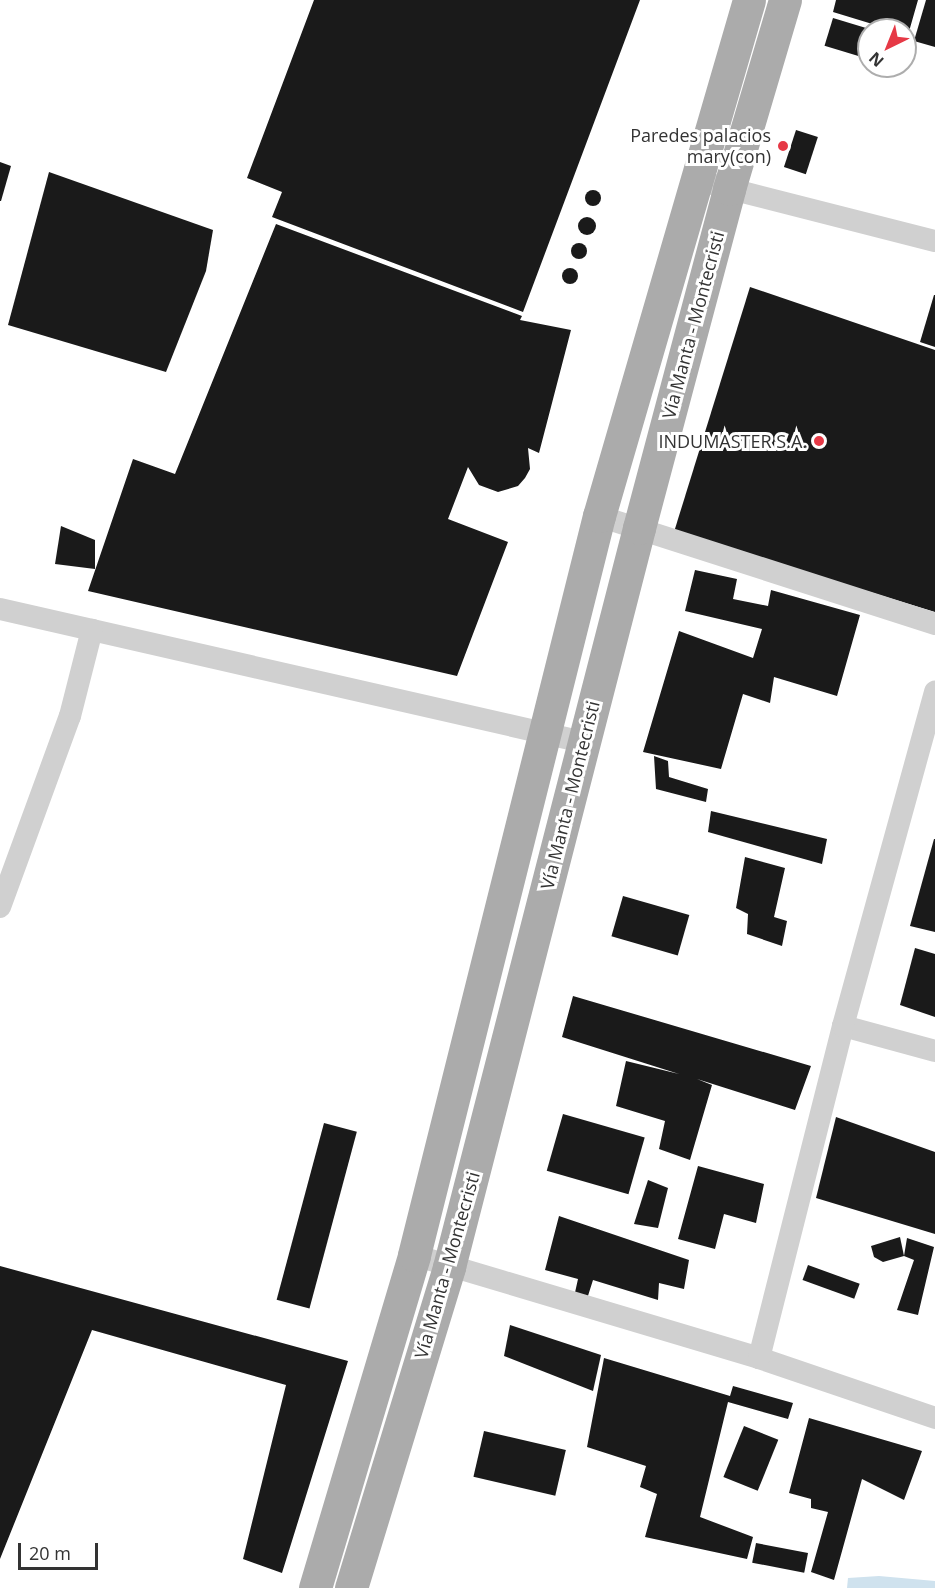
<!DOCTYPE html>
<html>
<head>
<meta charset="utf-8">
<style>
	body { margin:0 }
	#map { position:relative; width:935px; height:1588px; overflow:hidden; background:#fff; font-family:"Open Sans",sans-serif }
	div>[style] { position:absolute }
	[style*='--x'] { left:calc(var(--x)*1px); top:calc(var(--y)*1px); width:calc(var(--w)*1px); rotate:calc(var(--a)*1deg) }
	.water>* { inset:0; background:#cfe2ee }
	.building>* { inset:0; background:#1a1a1a; transform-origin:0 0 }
	.round { border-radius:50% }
	.minor>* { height:22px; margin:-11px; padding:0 11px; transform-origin:11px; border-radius:11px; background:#d0d0d0 }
	.primary>* { height:33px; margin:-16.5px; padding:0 16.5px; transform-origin:16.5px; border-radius:16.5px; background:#ababab }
	.dots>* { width:16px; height:16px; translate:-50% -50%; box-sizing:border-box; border:3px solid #fff; border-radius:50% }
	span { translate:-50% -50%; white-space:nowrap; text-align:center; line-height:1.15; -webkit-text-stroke:6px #fff; paint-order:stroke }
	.poi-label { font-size:18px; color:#333 }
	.right { translate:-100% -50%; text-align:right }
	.street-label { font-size:18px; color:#333 }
	.north { position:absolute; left:857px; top:18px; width:60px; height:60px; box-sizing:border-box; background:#fff; border:2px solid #adadad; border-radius:50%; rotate:223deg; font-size:16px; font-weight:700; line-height:24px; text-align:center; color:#333 }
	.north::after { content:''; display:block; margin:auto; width:21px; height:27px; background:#e63946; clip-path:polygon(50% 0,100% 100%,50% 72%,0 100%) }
	.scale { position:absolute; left:18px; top:1543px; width:80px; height:27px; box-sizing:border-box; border:3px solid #333; border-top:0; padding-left:8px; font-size:18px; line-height:21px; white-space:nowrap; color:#333; -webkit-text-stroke:4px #fff; paint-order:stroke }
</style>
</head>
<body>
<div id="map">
	<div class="water">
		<i style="clip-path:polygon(879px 1576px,935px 1581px,935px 1588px,847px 1588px,848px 1578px)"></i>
	</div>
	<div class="building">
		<i style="clip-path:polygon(314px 0,640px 0,523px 312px,272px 217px,282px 192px,247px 178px)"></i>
		<i style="clip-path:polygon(836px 0,918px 0,908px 35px,905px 30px,892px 30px,833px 12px)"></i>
		<i style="clip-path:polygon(926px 0,935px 0,935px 47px,914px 41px)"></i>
		<i style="left:833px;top:18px;width:38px;height:29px;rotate:17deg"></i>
		<i style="left:796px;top:130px;width:23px;height:39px;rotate:18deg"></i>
		<i style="clip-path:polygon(0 162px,11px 166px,1px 201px,0 201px)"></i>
		<i style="clip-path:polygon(49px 172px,213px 230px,206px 271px,166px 372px,8px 325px)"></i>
		<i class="round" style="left:585px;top:190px;width:16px;height:16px"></i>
		<i class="round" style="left:578px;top:217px;width:18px;height:18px"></i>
		<i style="clip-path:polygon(276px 224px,522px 316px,520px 320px,571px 330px,539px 453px,528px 448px,530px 469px,525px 478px,518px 486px,498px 492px,479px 485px,468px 467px,448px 519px,508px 542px,457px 676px,88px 591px,133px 459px,175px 474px)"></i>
		<i class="round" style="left:571px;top:243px;width:16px;height:16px"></i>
		<i class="round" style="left:562px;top:268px;width:16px;height:16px"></i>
		<i style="clip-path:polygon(750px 287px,935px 350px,935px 612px,674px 532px)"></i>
		<i style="clip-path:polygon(934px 295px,935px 295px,935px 347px,920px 342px)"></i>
		<i style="clip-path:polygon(61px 526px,95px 540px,95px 569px,55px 564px)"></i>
		<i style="clip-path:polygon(695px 570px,737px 579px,733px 599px,768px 606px,771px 590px,860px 615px,837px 696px,774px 677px,770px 703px,743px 694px,721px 769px,643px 752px,679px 631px,753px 658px,762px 629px,685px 611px)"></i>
		<i style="clip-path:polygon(654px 756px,668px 761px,669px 777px,708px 789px,706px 802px,656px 789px)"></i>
		<i style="clip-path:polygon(711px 811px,827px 839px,822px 864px,708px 832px)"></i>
		<i style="clip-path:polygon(934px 839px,935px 839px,935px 932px,910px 926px)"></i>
		<i style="clip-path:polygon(745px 857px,785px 868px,774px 917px,787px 921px,782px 946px,747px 934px,748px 914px,736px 908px)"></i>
		<i style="left:623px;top:896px;width:69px;height:42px;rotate:16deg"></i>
		<i style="clip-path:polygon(915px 948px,935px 954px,935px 1017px,900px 1005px)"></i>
		<i style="clip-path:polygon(573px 996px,811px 1066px,795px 1110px,697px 1079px,712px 1085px,690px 1160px,659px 1149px,665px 1121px,616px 1106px,626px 1061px,679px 1074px,562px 1037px)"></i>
		<i style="left:563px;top:1114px;width:85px;height:59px;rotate:16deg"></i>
		<i style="clip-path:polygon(836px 1117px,935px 1152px,935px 1234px,816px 1198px)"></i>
		<i style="left:324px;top:1123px;width:34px;height:183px;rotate:15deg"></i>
		<i style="clip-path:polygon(698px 1166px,764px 1184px,756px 1223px,724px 1214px,715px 1249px,678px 1239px)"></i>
		<i style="clip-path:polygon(648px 1180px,668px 1188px,658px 1228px,634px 1224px)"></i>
		<i style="clip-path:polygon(559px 1216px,689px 1260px,684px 1289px,659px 1283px,658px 1300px,593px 1280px,587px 1299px,574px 1297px,578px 1279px,545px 1270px)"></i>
		<i style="clip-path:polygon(900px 1237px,904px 1256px,883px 1262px,874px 1257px,871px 1246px)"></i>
		<i style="clip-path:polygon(907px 1238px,934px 1247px,918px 1315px,897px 1310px,914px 1260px,904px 1256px)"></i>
		<i style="left:808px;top:1265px;width:55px;height:16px;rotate:20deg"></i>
		<i style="clip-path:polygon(0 1266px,348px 1361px,282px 1573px,243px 1559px,286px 1385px,92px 1330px,0 1559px)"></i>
		<i style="clip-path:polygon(510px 1325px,601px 1355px,593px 1391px,504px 1356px)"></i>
		<i style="clip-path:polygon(604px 1358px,730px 1396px,733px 1386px,793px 1403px,788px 1419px,728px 1402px,700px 1517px,753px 1537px,747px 1559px,645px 1537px,657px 1494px,640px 1487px,646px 1466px,587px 1447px)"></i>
		<i style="clip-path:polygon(809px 1418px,922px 1451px,904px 1500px,862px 1479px,834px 1580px,811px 1572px,828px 1512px,811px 1508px,811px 1499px,789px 1493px)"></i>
		<i style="left:744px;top:1426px;width:37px;height:55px;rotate:22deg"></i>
		<i style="left:484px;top:1431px;width:84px;height:47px;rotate:13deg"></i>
		<i style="left:756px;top:1543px;width:53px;height:20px;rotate:11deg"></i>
	</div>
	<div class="minor">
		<i style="--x:715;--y:185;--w:227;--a:14.3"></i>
		<i style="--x:599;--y:516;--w:353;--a:17.8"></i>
		<i style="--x:0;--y:609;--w:598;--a:12.85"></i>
		<i style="--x:0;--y:907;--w:203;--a:-69.9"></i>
		<i style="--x:70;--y:716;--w:89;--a:-75.7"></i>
		<i style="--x:843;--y:1026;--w:95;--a:15.2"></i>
		<i style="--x:414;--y:1255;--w:360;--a:16.6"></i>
		<i style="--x:759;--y:1358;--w:186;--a:18.8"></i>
		<i style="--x:759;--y:1358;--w:342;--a:-75.8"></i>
		<i style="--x:843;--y:1026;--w:347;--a:-74.6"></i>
	</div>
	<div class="primary">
		<i style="--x:315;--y:1588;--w:347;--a:-73.4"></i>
		<i style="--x:414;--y:1255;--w:762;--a:-75.95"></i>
		<i style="--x:599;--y:516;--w:537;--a:-73.79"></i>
		<i style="--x:351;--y:1588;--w:336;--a:-73"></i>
		<i style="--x:449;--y:1267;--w:763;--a:-75.58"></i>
		<i style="--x:639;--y:528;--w:351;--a:-75.1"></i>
		<i style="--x:729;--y:189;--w:197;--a:-73.5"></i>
	</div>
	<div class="dots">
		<i style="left:783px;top:146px;background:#e63946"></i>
		<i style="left:819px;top:441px;background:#e63946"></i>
	</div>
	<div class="poi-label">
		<span class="right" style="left:771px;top:146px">Paredes palacios<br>mary(con)</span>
		<span class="right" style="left:807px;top:441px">INDUMASTER S.A.</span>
	</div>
	<div class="street-label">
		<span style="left:693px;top:325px;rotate:-75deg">Vía Manta - Montecristi</span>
		<span style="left:570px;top:795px;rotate:-76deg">Vía Manta - Montecristi</span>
		<span style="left:447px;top:1265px;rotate:-74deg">Vía Manta - Montecristi</span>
	</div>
	<div class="north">N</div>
	<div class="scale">20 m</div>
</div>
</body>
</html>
